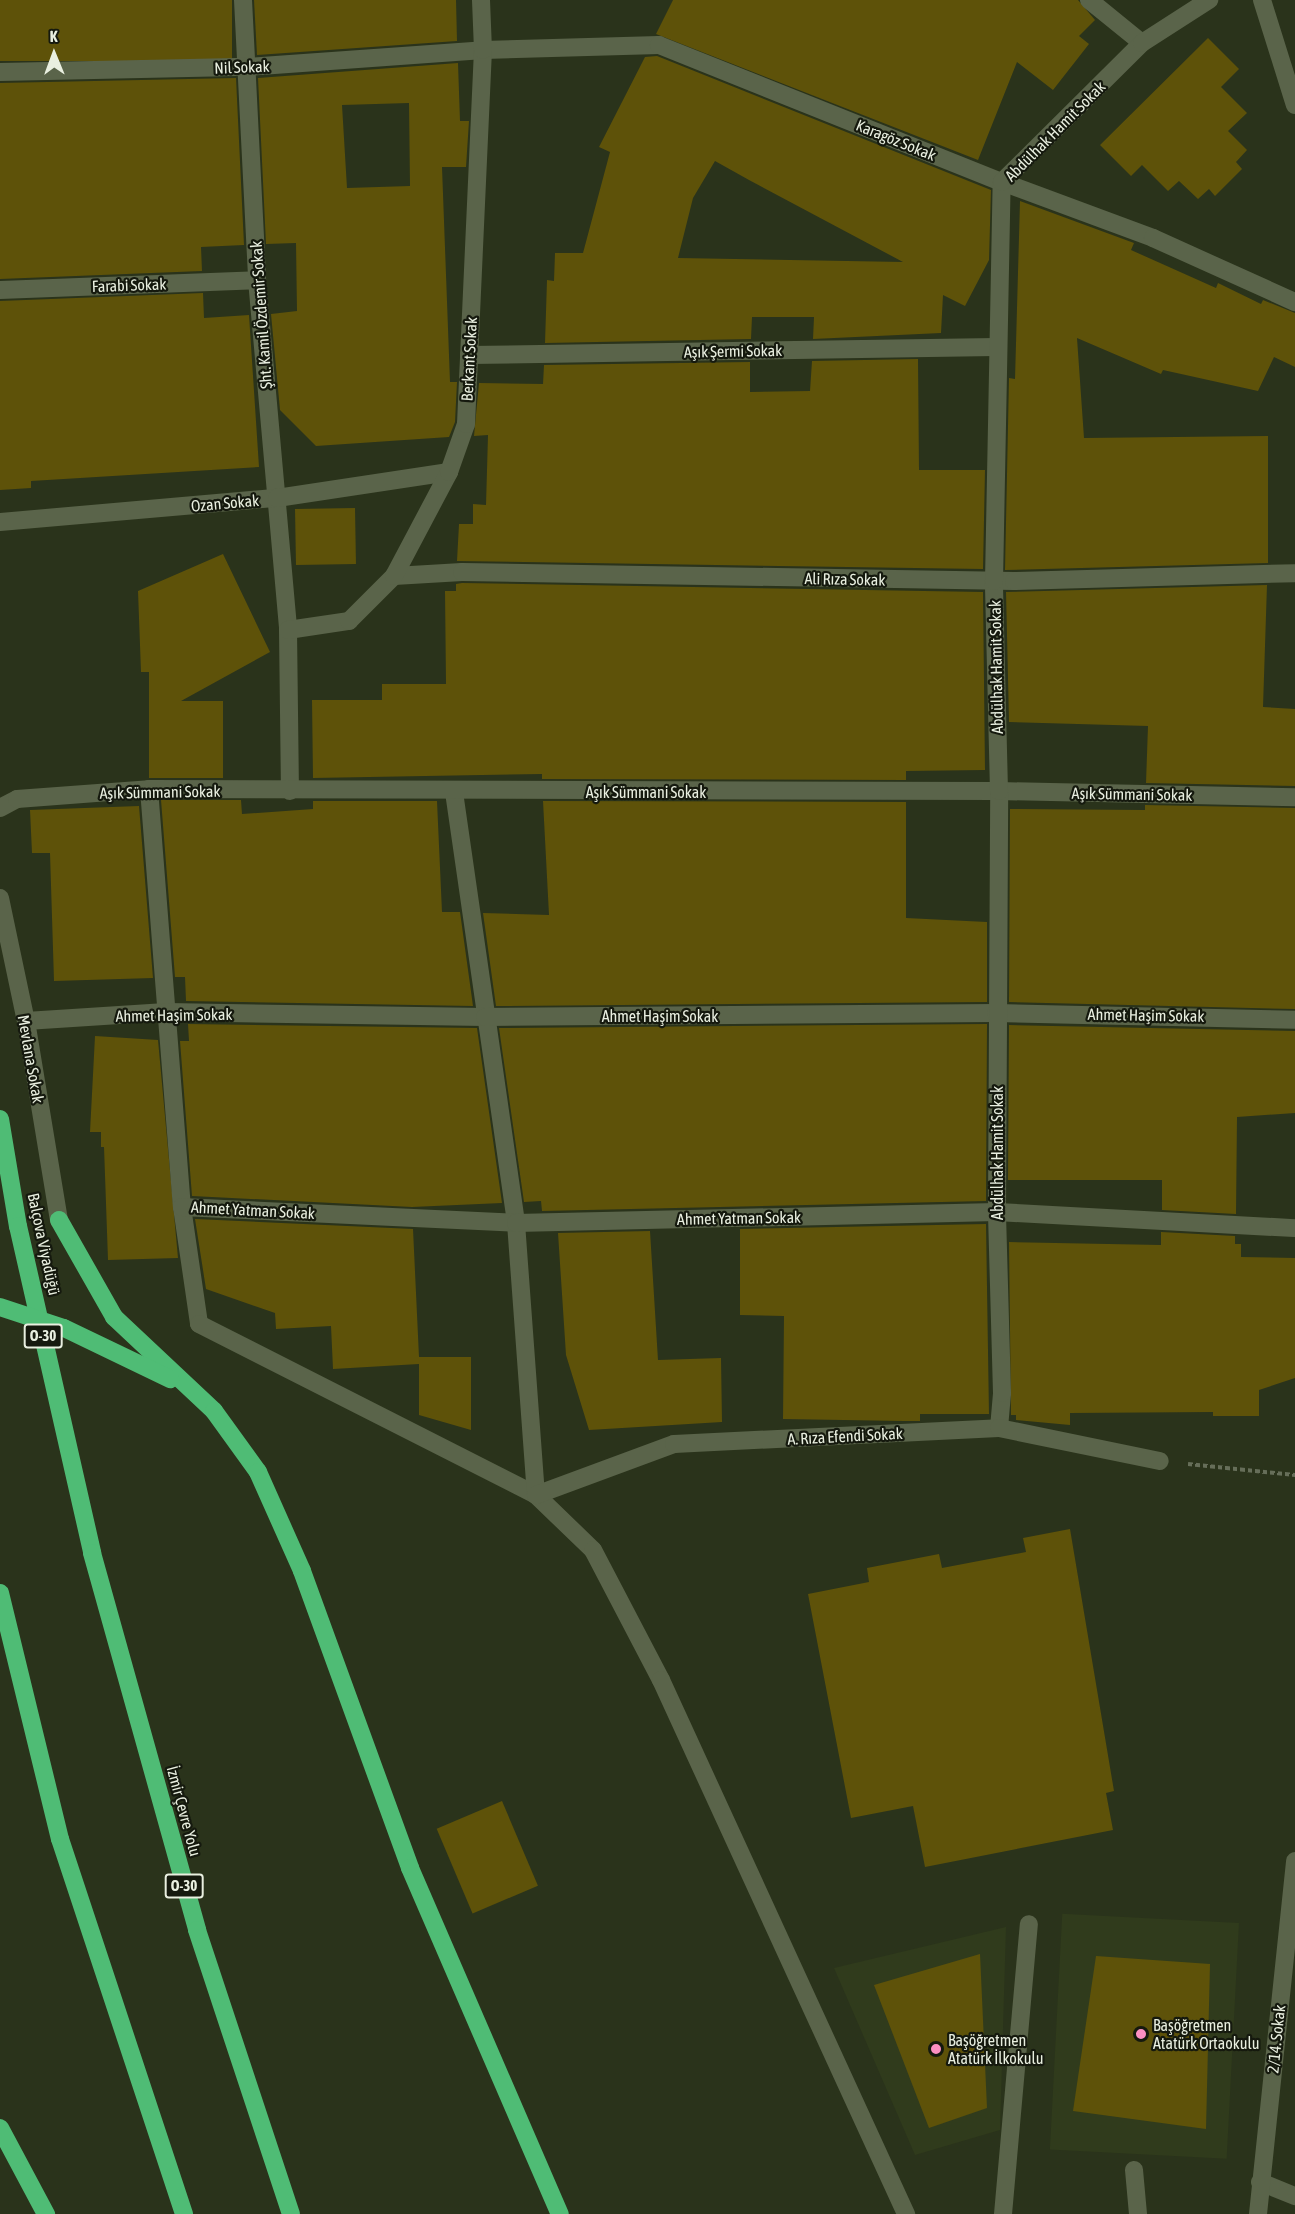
<!DOCTYPE html>
<html>
<head>
<meta charset="utf-8">
<style>
	body { margin:0 }
	#map { position:relative; width:1295px; height:2214px; overflow:hidden; background:#2a331b; font-family:"Asap Condensed",sans-serif }
	div>[style] { position:absolute }
	[style*='--x'] { left:calc(var(--x)*1px); top:calc(var(--y)*1px); width:calc(var(--w)*1px); rotate:calc(var(--a)*1deg) }
	.built>* { inset:0; background:#303b1c; transform-origin:0 0 }
	.building>* { inset:0; background:#5e5209; transform-origin:0 0 }
	.path>* { height:4px; margin-top:-2px; transform-origin:0; background:repeating-linear-gradient(90deg,#666e59 0 4.5px,transparent 0 7.5px) }
	.lane>* { height:18px; margin:-9px; padding:0 9px; transform-origin:9px; border-radius:9px; background:#5a644a }
	.street>* { height:18px; margin:-9px; padding:0 9px; transform-origin:9px; border-radius:9px; background:#5a644a }
	.secondary>* { height:18px; margin:-9px; padding:0 9px; transform-origin:9px; border-radius:9px; background:#5a644a }
	.highway>* { height:18px; margin:-9px; padding:0 9px; transform-origin:9px; border-radius:9px; background:#4fbc75 }
	.dots>* { width:16px; height:16px; translate:-50% -50%; box-sizing:border-box; border:3px solid #15190e; border-radius:50% }
	span { translate:-50% -50%; white-space:nowrap; text-align:center; line-height:1.15; -webkit-text-stroke:4.5px #15190e; paint-order:stroke }
	.shield-label span { padding:2px 4px; background:#15190e; border:2px solid; border-radius:4px; -webkit-text-stroke-width:0 }
	.shield-label { font-size:15px; color:#e9efe0; font-weight:700 }
	.street-label { font-size:16px; color:#e9efe0 }
	.poi-label { font-size:16px; color:#e9efe0 }
	.left { translate:0 -50%; text-align:left }
	.north { position:absolute; left:24px; top:24px; width:60px; height:60px; -webkit-text-stroke:4px #15190e; paint-order:stroke; rotate:359deg; font-size:16px; font-weight:700; line-height:24px; text-align:center; color:#e9efe0 }
	.north::after { content:''; display:block; margin:auto; width:21px; height:27px; background:#e9efe0; clip-path:polygon(50% 0,100% 100%,50% 72%,0 100%) }
</style>
</head>
<body>
<div id="map">
	<div class="built">
		<i style="left:1239px;top:1923px;width:236px;height:177px;rotate:93deg"></i>
		<i style="clip-path:polygon(1006px 1927px,1000px 2130px,915px 2155px,834px 1968px)"></i>
	</div>
	<div class="building">
		<i style="left:0;top:0;width:232px;height:61px"></i>
		<i style="clip-path:polygon(254px 0,456px 0,457px 41px,257px 55px)"></i>
		<i style="clip-path:polygon(673px 0,1078px 0,1095px 20px,1079px 36px,1089px 44px,1053px 90px,1017px 62px,978px 160px,656px 34px)"></i>
		<i style="clip-path:polygon(1208px 38px,1239px 69px,1221px 87px,1247px 113px,1228px 131px,1247px 150px,1236px 162px,1242px 169px,1215px 196px,1209px 189px,1198px 199px,1179px 181px,1168px 191px,1142px 165px,1131px 176px,1100px 145px)"></i>
		<i style="clip-path:polygon(evenodd,657px 56px,991px 190px,989px 260px,965px 306px,943px 295px,941px 333px,813px 339px,814px 317px,752px 317px,751px 339px,545px 343px,547px 280px,554px 281px,555px 253px,583px 253px,610px 152px,599px 147px,645px 57px,657px 56px,715px 161px,749px 180px,903px 262px,678px 258px,693px 198px,715px 161px)"></i>
		<i style="clip-path:polygon(evenodd,458px 63px,460px 121px,469px 121px,466px 167px,442px 167px,450px 382px,457px 382px,455px 422px,449px 437px,316px 446px,280px 410px,271px 314px,297px 311px,296px 243px,266px 244px,258px 78px,458px 63px,409px 103px,410px 186px,347px 188px,342px 105px,409px 103px)"></i>
		<i style="clip-path:polygon(236px 78px,244px 245px,201px 247px,202px 271px,0 279px,0 83px)"></i>
		<i style="clip-path:polygon(1020px 201px,1134px 243px,1131px 250px,1216px 288px,1218px 283px,1261px 304px,1263px 300px,1295px 313px,1295px 367px,1274px 357px,1258px 391px,1163px 370px,1161px 374px,1077px 338px,1084px 438px,1268px 436px,1268px 563px,1005px 570px,1009px 378px,1015px 379px)"></i>
		<i style="clip-path:polygon(203px 293px,204px 318px,249px 315px,259px 467px,31px 481px,31px 488px,0 490px,0 301px)"></i>
		<i style="clip-path:polygon(918px 359px,919px 470px,985px 470px,983px 569px,457px 561px,459px 524px,473px 524px,473px 504px,486px 505px,488px 435px,474px 436px,479px 383px,543px 384px,544px 365px,750px 362px,750px 392px,810px 391px,812px 361px)"></i>
		<i style="left:355px;top:508px;width:56px;height:60px;rotate:89deg"></i>
		<i style="clip-path:polygon(223px 554px,270px 652px,181px 701px,223px 701px,223px 778px,149px 778px,149px 672px,141px 672px,138px 591px)"></i>
		<i style="clip-path:polygon(462px 583px,983px 592px,985px 770px,906px 771px,906px 780px,542px 779px,542px 774px,313px 778px,312px 700px,382px 700px,382px 684px,446px 684px,445px 591px,456px 591px,456px 584px)"></i>
		<i style="clip-path:polygon(1267px 585px,1263px 707px,1295px 709px,1295px 786px,1146px 783px,1148px 726px,1009px 722px,1006px 592px)"></i>
		<i style="clip-path:polygon(161px 800px,241px 800px,242px 814px,313px 809px,313px 801px,437px 801px,442px 912px,460px 912px,473px 1006px,186px 1001px,185px 977px,175px 977px)"></i>
		<i style="clip-path:polygon(543px 801px,906px 802px,906px 918px,987px 922px,987px 1002px,496px 1006px,483px 913px,549px 915px)"></i>
		<i style="clip-path:polygon(1145px 805px,1295px 808px,1295px 1009px,1009px 1002px,1010px 809px,1145px 810px)"></i>
		<i style="clip-path:polygon(139px 806px,153px 978px,54px 981px,50px 853px,32px 853px,30px 810px)"></i>
		<i style="clip-path:polygon(188px 1024px,477px 1028px,502px 1203px,412px 1207px,192px 1196px,180px 1041px,189px 1041px)"></i>
		<i style="clip-path:polygon(987px 1024px,986px 1201px,542px 1211px,541px 1201px,524px 1202px,499px 1028px)"></i>
		<i style="clip-path:polygon(1009px 1025px,1295px 1031px,1295px 1113px,1237px 1117px,1236px 1214px,1162px 1210px,1162px 1180px,1008px 1180px)"></i>
		<i style="clip-path:polygon(95px 1036px,158px 1040px,178px 1258px,108px 1260px,104px 1147px,101px 1147px,101px 1132px,90px 1132px)"></i>
		<i style="clip-path:polygon(195px 1219px,413px 1229px,419px 1357px,471px 1357px,471px 1430px,419px 1415px,419px 1364px,333px 1369px,331px 1326px,276px 1329px,275px 1313px,206px 1289px)"></i>
		<i style="clip-path:polygon(986px 1224px,989px 1414px,920px 1414px,920px 1421px,904px 1421px,783px 1419px,784px 1316px,740px 1315px,740px 1229px)"></i>
		<i style="clip-path:polygon(650px 1231px,658px 1360px,721px 1358px,722px 1422px,589px 1430px,566px 1355px,558px 1233px)"></i>
		<i style="clip-path:polygon(1161px 1232px,1235px 1236px,1235px 1244px,1241px 1244px,1241px 1257px,1295px 1258px,1295px 1378px,1259px 1390px,1259px 1416px,1213px 1416px,1213px 1412px,1070px 1413px,1070px 1425px,1016px 1420px,1016px 1415px,1011px 1415px,1009px 1242px,1161px 1245px)"></i>
		<i style="clip-path:polygon(1070px 1529px,1114px 1791px,1106px 1793px,1113px 1830px,925px 1867px,913px 1806px,851px 1818px,808px 1594px,869px 1582px,867px 1568px,939px 1554px,942px 1568px,1026px 1552px,1023px 1538px)"></i>
		<i style="left:502px;top:1801px;width:92px;height:71px;rotate:67deg"></i>
		<i style="clip-path:polygon(980px 1954px,987px 2108px,929px 2128px,874px 1985px)"></i>
		<i style="clip-path:polygon(1096px 1956px,1210px 1964px,1206px 2129px,1073px 2111px)"></i>
	</div>
	<div class="path">
		<i style="--x:1188;--y:1464;--w:108;--a:5.9"></i>
	</div>
	<div class="lane">
		<i style="--x:1134;--y:2170;--w:44;--a:84.8"></i>
		<i style="--x:1003;--y:2214;--w:291;--a:-84.9"></i>
	</div>
	<div class="street">
		<i style="--x:243;--y:0;--w:280;--a:87.1"></i>
		<i style="--x:257;--y:280;--w:351;--a:84.9"></i>
		<i style="--x:288;--y:630;--w:161;--a:89.3"></i>
		<i style="--x:1089;--y:0;--w:68;--a:39.1"></i>
		<i style="--x:1262;--y:0;--w:110;--a:72.6"></i>
		<i style="--x:0;--y:72;--w:248;--a:-1.2"></i>
		<i style="--x:248;--y:67;--w:236;--a:-4.1"></i>
		<i style="--x:483;--y:50;--w:176;--a:-1.6"></i>
		<i style="--x:659;--y:45;--w:369;--a:21.8"></i>
		<i style="--x:1002;--y:182;--w:161;--a:20.3"></i>
		<i style="--x:1153;--y:238;--w:156;--a:24.3"></i>
		<i style="--x:0;--y:290;--w:257;--a:-2.2"></i>
		<i style="--x:469;--y:355;--w:527;--a:-0.87"></i>
		<i style="--x:0;--y:522;--w:278;--a:-5"></i>
		<i style="--x:277;--y:498;--w:174;--a:-8.6"></i>
		<i style="--x:394;--y:576;--w:68;--a:-3.4"></i>
		<i style="--x:462;--y:572;--w:552;--a:0.93"></i>
		<i style="--x:1014;--y:581;--w:281;--a:-1.6"></i>
		<i style="--x:288;--y:630;--w:62;--a:-8.4"></i>
		<i style="--x:349;--y:621;--w:64;--a:-45"></i>
		<i style="--x:394;--y:576;--w:118;--a:-62.1"></i>
		<i style="--x:449;--y:472;--w:51;--a:-70.5"></i>
		<i style="--x:466;--y:424;--w:374;--a:-87.4"></i>
		<i style="--x:483;--y:50;--w:50;--a:-92.3"></i>
		<i style="--x:149;--y:789;--w:419;--a:85.5"></i>
		<i style="--x:182;--y:1207;--w:118;--a:81.7"></i>
		<i style="--x:199;--y:1324;--w:378;--a:26.9"></i>
		<i style="--x:536;--y:1495;--w:79;--a:44"></i>
		<i style="--x:593;--y:1550;--w:147;--a:62.4"></i>
		<i style="--x:661;--y:1680;--w:588;--a:65.35"></i>
		<i style="--x:454;--y:792;--w:435;--a:81.8"></i>
		<i style="--x:516;--y:1223;--w:273;--a:85.8"></i>
		<i style="--x:0;--y:808;--w:19;--a:-28"></i>
		<i style="--x:17;--y:799;--w:132;--a:-4.3"></i>
		<i style="--x:149;--y:789;--w:850;--a:0.13"></i>
		<i style="--x:999;--y:791;--w:296;--a:1.2"></i>
		<i style="--x:26;--y:1021;--w:140;--a:-3.7"></i>
		<i style="--x:166;--y:1012;--w:319;--a:0.9"></i>
		<i style="--x:485;--y:1017;--w:511;--a:-0.45"></i>
		<i style="--x:996;--y:1013;--w:299;--a:1.3"></i>
		<i style="--x:182;--y:1207;--w:334;--a:2.7"></i>
		<i style="--x:516;--y:1223;--w:481;--a:-1.3"></i>
		<i style="--x:997;--y:1212;--w:298;--a:3.1"></i>
		<i style="--x:999;--y:1428;--w:35;--a:-85"></i>
		<i style="--x:1002;--y:1393;--w:181;--a:-91.6"></i>
		<i style="--x:997;--y:1212;--w:421;--a:-89.7"></i>
		<i style="--x:999;--y:791;--w:210;--a:-91.4"></i>
		<i style="--x:994;--y:581;--w:399;--a:-88.9"></i>
		<i style="--x:1002;--y:182;--w:197;--a:-44.8"></i>
		<i style="--x:1142;--y:43;--w:80;--a:-32.7"></i>
		<i style="--x:536;--y:1495;--w:147;--a:-20.3"></i>
		<i style="--x:674;--y:1444;--w:325;--a:-2.8"></i>
		<i style="--x:999;--y:1428;--w:164;--a:11.6"></i>
		<i style="--x:1260;--y:2182;--w:38;--a:22"></i>
		<i style="--x:1258;--y:2214;--w:355;--a:-84"></i>
	</div>
	<div class="secondary">
		<i style="--x:0;--y:898;--w:126;--a:78.1"></i>
		<i style="--x:26;--y:1021;--w:202;--a:80.6"></i>
	</div>
	<div class="highway">
		<i style="--x:0;--y:1119;--w:109;--a:80.5"></i>
		<i style="--x:18;--y:1226;--w:335;--a:77.2"></i>
		<i style="--x:92;--y:1553;--w:391;--a:74.4"></i>
		<i style="--x:197;--y:1930;--w:299;--a:71.7"></i>
		<i style="--x:59;--y:1220;--w:112;--a:60.4"></i>
		<i style="--x:114;--y:1317;--w:137;--a:43.2"></i>
		<i style="--x:214;--y:1411;--w:75;--a:54.2"></i>
		<i style="--x:258;--y:1472;--w:108;--a:66"></i>
		<i style="--x:302;--y:1571;--w:316;--a:70"></i>
		<i style="--x:410;--y:1868;--w:377;--a:66.6"></i>
		<i style="--x:0;--y:1307;--w:67;--a:18.2"></i>
		<i style="--x:64;--y:1328;--w:118;--a:25.7"></i>
		<i style="--x:0;--y:1593;--w:253;--a:76.3"></i>
		<i style="--x:60;--y:1839;--w:395;--a:71.7"></i>
		<i style="--x:0;--y:2128;--w:98;--a:61.9"></i>
	</div>
	<div class="dots">
		<i style="left:1141px;top:2034px;background:#fc8fc2"></i>
		<i style="left:936px;top:2049px;background:#fc8fc2"></i>
	</div>
	<div class="shield-label">
		<span style="left:43px;top:1336px">O-30</span>
		<span style="left:184px;top:1886px">O-30</span>
	</div>
	<div class="street-label">
		<span style="left:242px;top:67px;rotate:-2deg">Nil Sokak</span>
		<span style="left:1055px;top:131px;rotate:-45deg">Abdülhak Hamit Sokak</span>
		<span style="left:896px;top:140px;rotate:22deg">Karagöz Sokak</span>
		<span style="left:129px;top:285px;rotate:-2deg">Farabi Sokak</span>
		<span style="left:261px;top:315px;rotate:-94deg">Şht. Kamil Özdemir Sokak</span>
		<span style="left:733px;top:351px;rotate:-1deg">Aşık Şermi Sokak</span>
		<span style="left:469px;top:359px;rotate:-87deg">Berkant Sokak</span>
		<span style="left:225px;top:503px;rotate:-5deg">Ozan Sokak</span>
		<span style="left:845px;top:579px;rotate:1deg">Ali Rıza Sokak</span>
		<span style="left:996px;top:667px;rotate:-91deg">Abdülhak Hamit Sokak</span>
		<span style="left:160px;top:792px;rotate:-1deg">Aşık Sümmani Sokak</span>
		<span style="left:646px;top:792px">Aşık Sümmani Sokak</span>
		<span style="left:1132px;top:794px;rotate:1deg">Aşık Sümmani Sokak</span>
		<span style="left:174px;top:1015px;rotate:-1deg">Ahmet Haşim Sokak</span>
		<span style="left:1146px;top:1015px;rotate:1deg">Ahmet Haşim Sokak</span>
		<span style="left:660px;top:1016px">Ahmet Haşim Sokak</span>
		<span style="left:31px;top:1059px;rotate:80deg">Mevlana Sokak</span>
		<span style="left:997px;top:1153px;rotate:-90deg">Abdülhak Hamit Sokak</span>
		<span style="left:253px;top:1210px;rotate:3deg">Ahmet Yatman Sokak</span>
		<span style="left:739px;top:1218px;rotate:-1deg">Ahmet Yatman Sokak</span>
		<span style="left:44px;top:1244px;rotate:78deg">Balçova Viyadüğü</span>
		<span style="left:845px;top:1436px;rotate:-3deg">A. Rıza Efendi Sokak</span>
		<span style="left:184px;top:1811px;rotate:75deg">İzmir Çevre Yolu</span>
		<span style="left:1276px;top:2039px;rotate:-84deg">2/14. Sokak</span>
	</div>
	<div class="poi-label">
		<span class="left" style="left:1153px;top:2034px">Başöğretmen<br>Atatürk Ortaokulu</span>
		<span class="left" style="left:948px;top:2049px">Başöğretmen<br>Atatürk İlkokulu</span>
	</div>
	<div class="north">K</div>
</div>
</body>
</html>
